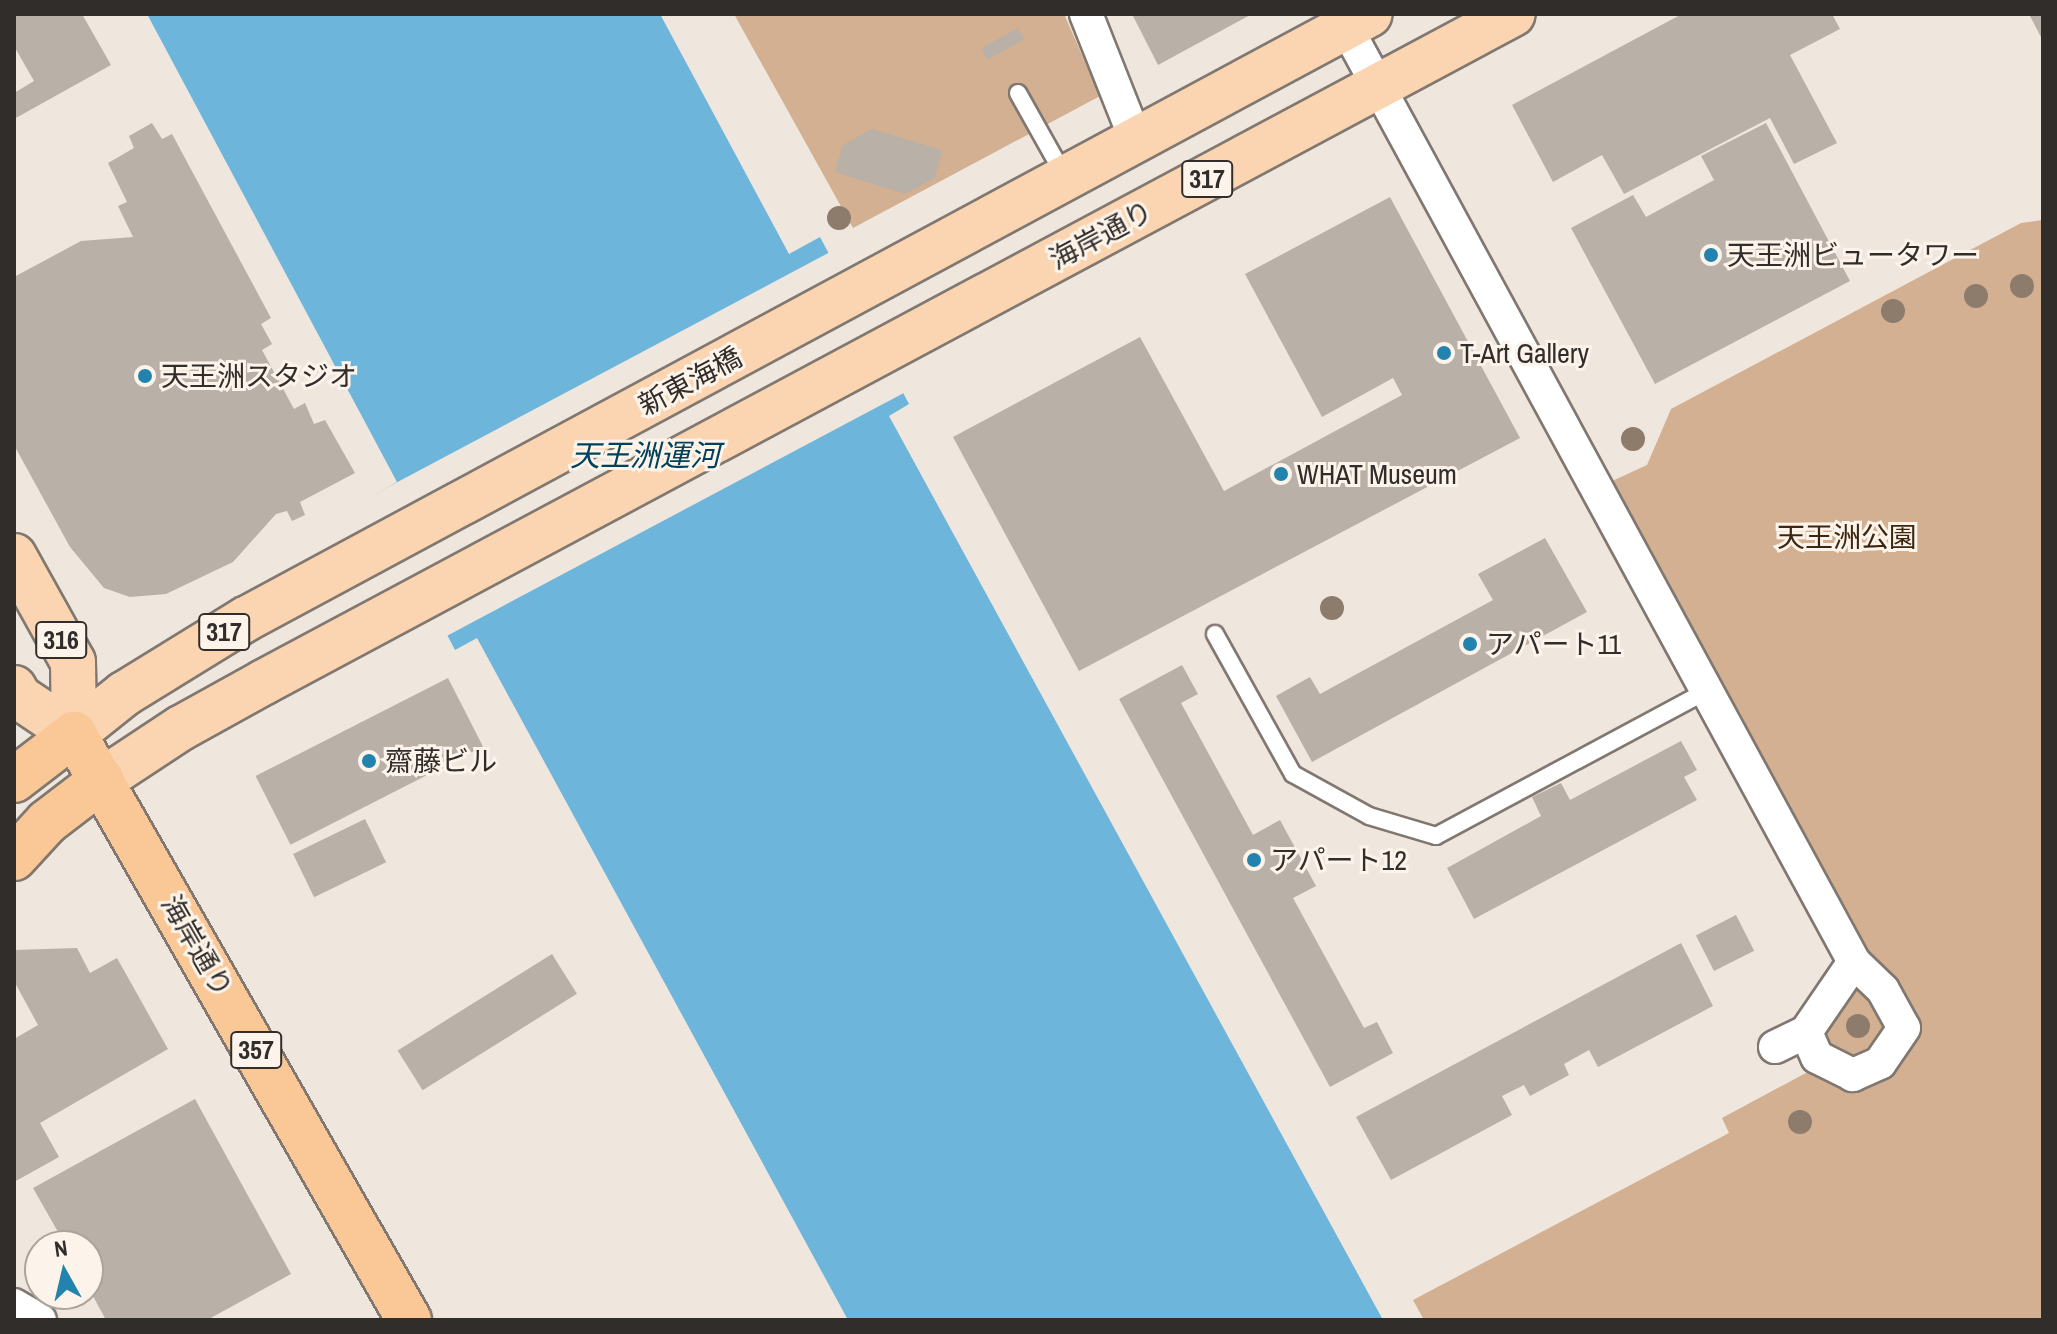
<!DOCTYPE html>
<html>
<head>
<meta charset="utf-8">
<style>
	body { margin:0 }
	#map { position:relative; width:2057px; height:1334px; overflow:hidden; background:#efe6dd; font-family:"Archivo Narrow","Noto Sans JP",sans-serif }
	div>[style] { position:absolute }
	[style*='--x'] { left:calc(var(--x)*1px); top:calc(var(--y)*1px); width:calc(var(--w)*1px); rotate:calc(var(--a)*1deg) }
	.green>* { inset:0; background:#d2b091 }
	.water>* { inset:0; background:#6db5db }
	.pier>* { inset:0; background:#efe6dd; transform-origin:0 0 }
	.building>* { inset:0; background:#b9b0a8; transform-origin:0 0 }
	.roads { filter:drop-shadow(2px 0 #807870) drop-shadow(-2px 0 #807870) drop-shadow(0 2px #807870) drop-shadow(0 -2px #807870) }
	.service>* { height:16px; margin:-8px; padding:0 8px; transform-origin:8px; border-radius:8px; background:#fff }
	.minor>* { height:32px; margin:-16px; padding:0 16px; transform-origin:16px; border-radius:16px; background:#fff }
	.primary>* { height:44px; margin:-22px; padding:0 22px; transform-origin:22px; border-radius:22px; background:#fbd5b1 }
	.trunk>* { height:44px; margin:-22px; padding:0 22px; transform-origin:22px; border-radius:22px; background:#fac797 }
	.trees>* { width:24px; height:24px; margin:-12px; border-radius:50%; background:#8d7c6c }
	.dots>* { width:22px; height:22px; translate:-50% -50%; box-sizing:border-box; border:4px solid #fcf3ea; border-radius:50% }
	span { translate:-50% -50%; white-space:nowrap; text-align:center; line-height:1.15; -webkit-text-stroke:6px #fcf3ea; paint-order:stroke }
	.shield-label span { padding:2px 6px; background:#fcf3ea; border:2px solid; border-radius:6px; -webkit-text-stroke-width:0 }
	.shield-label { font-size:26px; color:#312d2a; font-weight:700 }
	.street-label { font-size:28px; color:#312d2a }
	.poi-label { font-size:28px; color:#312d2a }
	.left { translate:0 -50%; text-align:left }
	.park-label { font-size:28px; color:#3c2610 }
	.water-label { font-size:30px; color:#00415b; font-style:italic }
	.frame { position:absolute; inset:0; border:16px solid #312d2a; pointer-events:none }
	.north { position:absolute; left:24px; top:1230px; width:80px; height:80px; box-sizing:border-box; background:#fcf3ea; border:2px solid #aba49d; border-radius:50%; rotate:352deg; font-size:22px; font-weight:700; line-height:32px; text-align:center; color:#312d2a }
	.north::after { content:''; display:block; margin:auto; width:28px; height:36px; background:#2183ae; clip-path:polygon(50% 0,100% 100%,50% 72%,0 100%) }
</style>
</head>
<body>
<div id="map">
	<div class="green">
		<i style="clip-path:polygon(734px 14px,1064px 14px,1100px 96px,853px 228px)"></i>
		<i style="clip-path:polygon(2043px 220px,2043px 1320px,1424px 1320px,1413px 1300px,1729px 1133px,1722px 1118px,1817px 1067px,1806px 1032px,1854px 962px,1597px 488px,1647px 465px,1671px 409px,2021px 223px)"></i>
	</div>
	<div class="water">
		<i style="clip-path:polygon(147px 14px,660px 14px,789px 254px,820px 237px,909px 404px,889px 416px,1383px 1320px,848px 1320px,477px 638px,455px 650px,374px 495px,397px 482px)"></i>
	</div>
	<div class="pier">
		<i style="left:832px;top:251px;width:159px;height:524px;rotate:62deg"></i>
	</div>
	<div class="building">
		<i style="clip-path:polygon(14px 14px,82px 14px,111px 65px,14px 119px,14px 93px,34px 81px,14px 46px)"></i>
		<i style="clip-path:polygon(1132px 14px,1252px 14px,1158px 65px)"></i>
		<i style="clip-path:polygon(1682px 14px,1832px 14px,1840px 29px,1790px 55px,1837px 143px,1794px 164px,1770px 118px,1624px 194px,1602px 155px,1553px 182px,1512px 105px)"></i>
		<i style="clip-path:polygon(2029px 14px,2043px 14px,2043px 41px)"></i>
		<i style="left:1018px;top:28px;width:13px;height:42px;rotate:61deg"></i>
		<i style="clip-path:polygon(152px 123px,162px 139px,172px 134px,271px 318px,261px 324px,272px 344px,262px 350px,294px 409px,305px 403px,314px 424px,325px 420px,355px 473px,300px 502px,305px 515px,292px 521px,287px 511px,276px 514px,233px 562px,166px 594px,130px 597px,104px 588px,70px 547px,14px 445px,14px 277px,81px 241px,133px 237px,118px 206px,127px 202px,108px 163px,134px 148px,129px 136px)"></i>
		<i style="clip-path:polygon(1766px 123px,1850px 281px,1655px 384px,1571px 228px,1633px 195px,1646px 217px,1714px 180px,1701px 156px)"></i>
		<i style="clip-path:polygon(872px 129px,942px 150px,935px 178px,905px 194px,835px 172px,843px 145px)"></i>
		<i style="clip-path:polygon(1390px 197px,1520px 438px,1079px 671px,953px 437px,1140px 337px,1224px 491px,1402px 395px,1393px 378px,1322px 417px,1245px 274px)"></i>
		<i style="clip-path:polygon(1545px 538px,1587px 612px,1312px 762px,1276px 696px,1310px 677px,1320px 694px,1493px 600px,1478px 574px)"></i>
		<i style="clip-path:polygon(1182px 665px,1198px 694px,1181px 703px,1253px 835px,1280px 820px,1316px 886px,1293px 898px,1364px 1028px,1377px 1022px,1393px 1053px,1330px 1087px,1119px 699px)"></i>
		<i style="left:448px;top:678px;width:77px;height:216px;rotate:63deg"></i>
		<i style="clip-path:polygon(1681px 741px,1697px 770px,1684px 777px,1697px 800px,1474px 919px,1447px 868px,1541px 816px,1532px 797px,1561px 783px,1570px 800px)"></i>
		<i style="left:365px;top:819px;width:48px;height:80px;rotate:64deg"></i>
		<i style="left:1736px;top:915px;width:40px;height:45px;rotate:63deg"></i>
		<i style="clip-path:polygon(1681px 943px,1713px 1006px,1598px 1067px,1589px 1050px,1564px 1064px,1569px 1075px,1530px 1096px,1524px 1085px,1502px 1096px,1512px 1115px,1391px 1180px,1356px 1117px)"></i>
		<i style="clip-path:polygon(77px 948px,90px 973px,117px 958px,168px 1049px,40px 1123px,59px 1157px,14px 1182px,14px 1039px,38px 1025px,14px 981px,14px 950px)"></i>
		<i style="left:552px;top:954px;width:47px;height:182px;rotate:58deg"></i>
		<i style="clip-path:polygon(195px 1099px,291px 1274px,207px 1320px,106px 1320px,88px 1287px,88px 1246px,66px 1246px,33px 1188px)"></i>
	</div>
	<div class="roads">
		<div class="service">
			<i style="--x:1018;--y:93;--w:94;--a:60.7"></i>
			<i style="--x:1215;--y:634;--w:160;--a:60.9"></i>
			<i style="--x:1293;--y:774;--w:87;--a:28.9"></i>
			<i style="--x:1369;--y:816;--w:70;--a:16.6"></i>
			<i style="--x:1436;--y:836;--w:306;--a:-28.2"></i>
		</div>
		<div class="minor">
			<i style="--x:1086;--y:14;--w:136;--a:68.4"></i>
			<i style="--x:1346;--y:27;--w:1064;--a:61.48"></i>
			<i style="--x:1854;--y:962;--w:40;--a:44"></i>
			<i style="--x:1883;--y:990;--w:43;--a:61.1"></i>
			<i style="--x:1904;--y:1028;--w:42;--a:124.4"></i>
			<i style="--x:1880;--y:1063;--w:30;--a:156"></i>
			<i style="--x:1853;--y:1075;--w:40;--a:-153.4"></i>
			<i style="--x:1817;--y:1057;--w:27;--a:-114"></i>
			<i style="--x:1806;--y:1032;--w:85;--a:-55.6"></i>
			<i style="--x:1775;--y:1047;--w:34;--a:-26"></i>
			<i style="--x:14;--y:1305;--w:30;--a:30"></i>
		</div>
		<div class="primary">
			<i style="--x:14;--y:556;--w:121;--a:60.9"></i>
			<i style="--x:73;--y:662;--w:72;--a:89.2"></i>
			<i style="--x:14;--y:688;--w:10;--a:61"></i>
			<i style="--x:19;--y:697;--w:66;--a:33.9"></i>
			<i style="--x:74;--y:734;--w:64;--a:-38.7"></i>
			<i style="--x:124;--y:694;--w:143;--a:-31.6"></i>
			<i style="--x:246;--y:619;--w:1276;--a:-28.29"></i>
			<i style="--x:102;--y:780;--w:95;--a:-33.4"></i>
			<i style="--x:181;--y:728;--w:95;--a:-29"></i>
			<i style="--x:264;--y:682;--w:1416;--a:-28.14"></i>
		</div>
		<div class="trunk">
			<i style="--x:14;--y:780;--w:76;--a:-37.5"></i>
			<i style="--x:74;--y:734;--w:675;--a:60.24"></i>
			<i style="--x:14;--y:858;--w:49;--a:-47.5"></i>
			<i style="--x:47;--y:822;--w:69;--a:-37.4"></i>
		</div>
	</div>
	<div class="trees">
		<i style="left:839px;top:218px"></i>
		<i style="left:2022px;top:286px"></i>
		<i style="left:1976px;top:296px"></i>
		<i style="left:1893px;top:311px"></i>
		<i style="left:1633px;top:439px"></i>
		<i style="left:1332px;top:608px"></i>
		<i style="left:1858px;top:1026px"></i>
		<i style="left:1800px;top:1122px"></i>
	</div>
	<div class="dots">
		<i style="left:1711px;top:255px;background:#2183ae"></i>
		<i style="left:1444px;top:353px;background:#2183ae"></i>
		<i style="left:145px;top:376px;background:#2183ae"></i>
		<i style="left:1281px;top:474px;background:#2183ae"></i>
		<i style="left:1470px;top:644px;background:#2183ae"></i>
		<i style="left:369px;top:761px;background:#2183ae"></i>
		<i style="left:1254px;top:860px;background:#2183ae"></i>
	</div>
	<div class="shield-label">
		<span style="left:1207px;top:179px">317</span>
		<span style="left:224px;top:632px">317</span>
		<span style="left:61px;top:640px">316</span>
		<span style="left:256px;top:1050px">357</span>
	</div>
	<div class="street-label">
		<span style="left:1101px;top:235px;rotate:-28deg">海岸通り</span>
		<span style="left:690px;top:381px;rotate:-28deg">新東海橋</span>
		<span style="left:197px;top:946px;rotate:60deg">海岸通り</span>
	</div>
	<div class="poi-label">
		<span class="left" style="left:1727px;top:255px">天王洲ビュータワー</span>
		<span class="left" style="left:1460px;top:353px">T-Art Gallery</span>
		<span class="left" style="left:161px;top:376px">天王洲スタジオ</span>
		<span class="left" style="left:1297px;top:474px">WHAT Museum</span>
		<span class="left" style="left:1486px;top:644px">アパート11</span>
		<span class="left" style="left:385px;top:761px">齋藤ビル</span>
		<span class="left" style="left:1270px;top:860px">アパート12</span>
	</div>
	<div class="park-label">
		<span style="left:1847px;top:537px">天王洲公園</span>
	</div>
	<div class="water-label">
		<span style="left:645px;top:455px">天王洲運河</span>
	</div>
	<div class="frame"></div>
	<div class="north">N</div>
</div>
</body>
</html>
